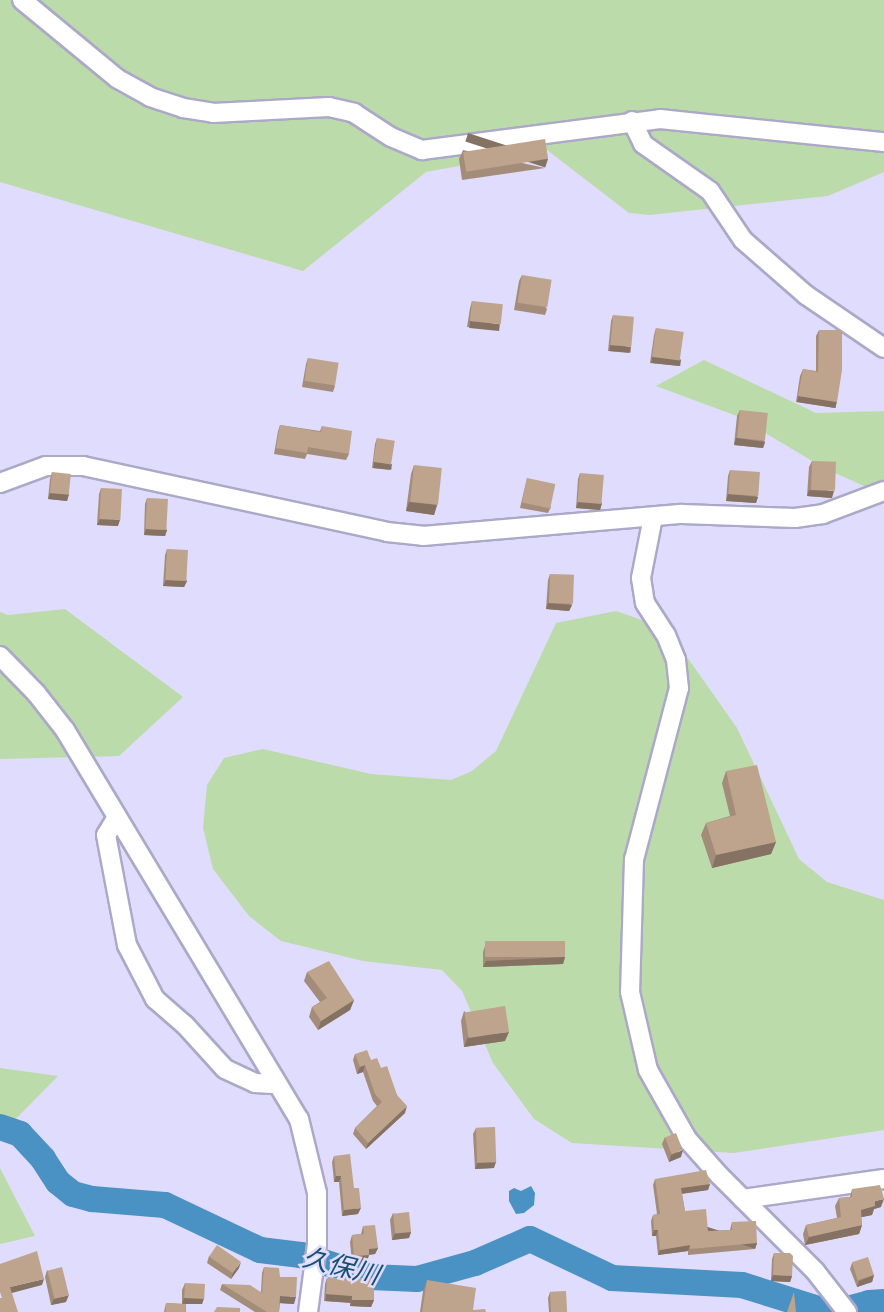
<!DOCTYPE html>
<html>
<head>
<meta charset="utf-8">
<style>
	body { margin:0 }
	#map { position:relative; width:884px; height:1312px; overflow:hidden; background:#e0dcfd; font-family:Quicksand,"Noto Sans JP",sans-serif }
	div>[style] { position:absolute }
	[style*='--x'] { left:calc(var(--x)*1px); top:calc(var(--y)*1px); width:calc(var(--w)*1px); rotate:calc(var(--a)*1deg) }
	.green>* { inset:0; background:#bbdbab }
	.water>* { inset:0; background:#4992c3 }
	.river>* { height:26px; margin:-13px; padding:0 13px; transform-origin:13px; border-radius:13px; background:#4992c3 }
	.roads { filter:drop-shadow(2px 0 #aca8c7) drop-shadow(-2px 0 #aca8c7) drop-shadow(0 2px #aca8c7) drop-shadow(0 -2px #aca8c7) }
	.minor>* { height:18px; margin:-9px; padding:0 9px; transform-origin:9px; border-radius:9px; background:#fff }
	.wall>* { inset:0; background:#a38c79 }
	.shaded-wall>* { inset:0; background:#857263; transform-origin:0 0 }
	.building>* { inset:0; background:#bea38d; transform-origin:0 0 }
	span { translate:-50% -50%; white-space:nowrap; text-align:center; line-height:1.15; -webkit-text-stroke:5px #e0dcfd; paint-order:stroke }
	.water-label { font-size:26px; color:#184f71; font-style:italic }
</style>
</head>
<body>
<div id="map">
	<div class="green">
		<i style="clip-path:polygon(0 0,884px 0,884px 172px,828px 196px,649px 215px,629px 213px,547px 150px,426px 172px,303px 271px,0 182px)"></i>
		<i style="clip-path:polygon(704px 360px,816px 413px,884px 411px,884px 495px,824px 468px,737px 416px,656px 386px)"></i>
		<i style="clip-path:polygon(65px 609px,183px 697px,119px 756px,0 759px,0 612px,8px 615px)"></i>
		<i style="clip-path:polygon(616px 611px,653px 624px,687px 657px,737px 728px,799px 859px,827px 882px,884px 900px,884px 1130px,734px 1153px,572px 1143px,534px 1119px,493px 1063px,462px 991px,442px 970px,363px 961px,281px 941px,249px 916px,213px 869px,203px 828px,207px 785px,224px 758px,263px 749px,371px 774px,451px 780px,472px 771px,496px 751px,556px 623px)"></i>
		<i style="clip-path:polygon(0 1068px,58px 1076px,0 1135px)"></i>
		<i style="clip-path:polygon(0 1168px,35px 1236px,0 1244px)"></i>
	</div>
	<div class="water">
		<i style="clip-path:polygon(531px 1186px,535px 1193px,534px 1205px,524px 1213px,516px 1214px,509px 1201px,509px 1191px,514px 1188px,521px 1191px)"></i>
	</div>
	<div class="river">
		<i style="--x:0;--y:1127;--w:21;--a:19"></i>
		<i style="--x:20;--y:1134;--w:34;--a:47"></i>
		<i style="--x:43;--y:1159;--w:27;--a:57"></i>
		<i style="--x:58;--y:1182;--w:19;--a:39"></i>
		<i style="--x:73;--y:1194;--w:20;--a:15"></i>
		<i style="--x:92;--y:1199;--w:73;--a:4.7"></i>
		<i style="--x:165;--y:1205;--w:105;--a:25.3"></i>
		<i style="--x:260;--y:1250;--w:41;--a:7"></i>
		<i style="--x:301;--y:1255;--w:72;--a:17.7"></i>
		<i style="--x:370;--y:1277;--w:47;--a:2.4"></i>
		<i style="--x:417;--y:1279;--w:60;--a:-15.4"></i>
		<i style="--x:475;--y:1263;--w:60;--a:-23.6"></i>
		<i style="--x:530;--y:1239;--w:91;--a:25.4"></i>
		<i style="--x:612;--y:1278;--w:130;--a:3.1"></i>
		<i style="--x:742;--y:1285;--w:90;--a:17.4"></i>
		<i style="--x:836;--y:1312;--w:34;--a:-15"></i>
		<i style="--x:869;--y:1303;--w:15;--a:-4"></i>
	</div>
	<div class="roads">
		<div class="minor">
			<i style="--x:22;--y:0;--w:124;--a:39.5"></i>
			<i style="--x:118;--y:79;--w:37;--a:29"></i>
			<i style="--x:150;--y:97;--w:35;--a:18"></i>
			<i style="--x:183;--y:108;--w:30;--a:9"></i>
			<i style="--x:213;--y:113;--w:116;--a:-3"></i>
			<i style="--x:329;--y:107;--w:26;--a:13"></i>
			<i style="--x:354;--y:113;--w:44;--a:33"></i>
			<i style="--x:391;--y:137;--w:34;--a:23"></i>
			<i style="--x:422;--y:150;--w:240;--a:-7.4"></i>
			<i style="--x:660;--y:119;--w:225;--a:5.9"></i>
			<i style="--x:632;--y:121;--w:25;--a:64"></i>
			<i style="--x:643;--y:144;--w:82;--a:35"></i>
			<i style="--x:710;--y:191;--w:59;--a:56"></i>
			<i style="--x:743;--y:240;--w:84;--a:41.1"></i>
			<i style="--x:806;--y:295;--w:94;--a:34.2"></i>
			<i style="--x:0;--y:483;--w:49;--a:-20.3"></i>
			<i style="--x:46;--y:466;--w:37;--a:0"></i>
			<i style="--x:83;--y:466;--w:311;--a:12.2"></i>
			<i style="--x:387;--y:532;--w:36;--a:6"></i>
			<i style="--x:423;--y:536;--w:260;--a:-4.9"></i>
			<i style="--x:682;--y:514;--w:113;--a:2"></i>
			<i style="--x:795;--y:518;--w:28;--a:-8"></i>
			<i style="--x:823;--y:514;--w:65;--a:-20.7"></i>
			<i style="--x:653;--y:517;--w:62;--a:101.1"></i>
			<i style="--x:641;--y:578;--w:25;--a:81"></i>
			<i style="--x:645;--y:603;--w:38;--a:57"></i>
			<i style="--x:666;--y:635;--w:27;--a:68"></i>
			<i style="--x:676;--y:660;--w:28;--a:84"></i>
			<i style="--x:679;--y:688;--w:177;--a:104.7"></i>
			<i style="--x:634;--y:859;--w:133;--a:91.7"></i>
			<i style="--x:630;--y:992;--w:80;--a:77"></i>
			<i style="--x:648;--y:1070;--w:79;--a:60.5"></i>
			<i style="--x:687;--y:1139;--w:48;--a:48.4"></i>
			<i style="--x:719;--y:1175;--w:136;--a:45"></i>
			<i style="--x:815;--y:1271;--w:52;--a:52"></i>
			<i style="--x:0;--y:656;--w:52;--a:45.8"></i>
			<i style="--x:36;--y:693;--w:47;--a:51.9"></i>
			<i style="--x:65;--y:730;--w:454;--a:59"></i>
			<i style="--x:299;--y:1119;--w:76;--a:76.3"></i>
			<i style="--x:317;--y:1193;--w:51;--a:90"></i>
			<i style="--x:317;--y:1244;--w:69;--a:97.5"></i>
			<i style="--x:117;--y:817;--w:21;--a:121"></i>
			<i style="--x:106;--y:835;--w:112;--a:79.2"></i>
			<i style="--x:127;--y:945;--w:61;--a:62.6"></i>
			<i style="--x:155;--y:999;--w:40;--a:41"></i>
			<i style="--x:185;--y:1025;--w:59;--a:47.7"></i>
			<i style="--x:225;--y:1069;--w:33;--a:25"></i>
			<i style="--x:255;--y:1083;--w:22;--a:3"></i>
			<i style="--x:743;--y:1199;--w:142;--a:-8.1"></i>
		</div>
	</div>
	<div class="wall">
		<i style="clip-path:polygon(463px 150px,545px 168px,462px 180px,459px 159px)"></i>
		<i style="clip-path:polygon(522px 275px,547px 309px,545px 315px,514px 310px,519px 281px)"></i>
		<i style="clip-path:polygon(472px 301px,498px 330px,467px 327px,470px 308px)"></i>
		<i style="clip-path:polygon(613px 315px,629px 353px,608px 351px,611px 321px)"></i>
		<i style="clip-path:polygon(656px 328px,681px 360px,679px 366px,650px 363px,654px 335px)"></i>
		<i style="clip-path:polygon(819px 330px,837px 402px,835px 408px,796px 402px,800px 376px,803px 369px,816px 371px,816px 336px)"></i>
		<i style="clip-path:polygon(308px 358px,335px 386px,333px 392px,302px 387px,306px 364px)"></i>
		<i style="clip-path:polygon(740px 410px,765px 442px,763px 448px,734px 445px,737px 416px)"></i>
		<i style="clip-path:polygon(280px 425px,320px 431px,322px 426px,349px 454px,346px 460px,307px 454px,305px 459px,274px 454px,278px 431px)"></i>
		<i style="clip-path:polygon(377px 438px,390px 470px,372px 468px,375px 444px)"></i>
		<i style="clip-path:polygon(812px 461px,832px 498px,807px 496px,809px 467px)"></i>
		<i style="clip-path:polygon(414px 465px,437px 505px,434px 515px,406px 511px,411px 474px)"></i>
		<i style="clip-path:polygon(730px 470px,758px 497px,756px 503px,726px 501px,728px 476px)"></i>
		<i style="clip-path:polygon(52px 472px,69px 494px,67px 501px,48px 499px,50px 479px)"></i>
		<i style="clip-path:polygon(580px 473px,602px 503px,600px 510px,576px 508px,578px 479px)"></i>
		<i style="clip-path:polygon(527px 478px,551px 507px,548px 513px,520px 508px)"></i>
		<i style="clip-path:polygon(101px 488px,118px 526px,97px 525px,99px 494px)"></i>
		<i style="clip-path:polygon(147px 498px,167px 530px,165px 536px,144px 535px,145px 504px)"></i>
		<i style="clip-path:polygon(167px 549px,187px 581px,184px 587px,163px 586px,165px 555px)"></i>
		<i style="clip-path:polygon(550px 574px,572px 605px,569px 611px,546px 609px,548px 580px)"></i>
		<i style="clip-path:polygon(726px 771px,776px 842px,771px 854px,712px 868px,701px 835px,706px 823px,730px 816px,722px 783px)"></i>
		<i style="clip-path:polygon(485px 946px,565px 957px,563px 964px,483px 967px,483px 952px)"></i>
		<i style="clip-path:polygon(307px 972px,354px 1000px,350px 1010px,318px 1030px,309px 1017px,312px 1007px,320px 1002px,304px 981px)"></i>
		<i style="clip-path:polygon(464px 1011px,505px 1041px,464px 1047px,461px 1021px)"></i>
		<i style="clip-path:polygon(355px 1054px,371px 1060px,381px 1068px,397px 1095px,405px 1113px,366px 1149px,353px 1134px,355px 1128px,377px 1106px,373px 1101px,363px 1072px,357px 1074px,353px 1060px)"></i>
		<i style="clip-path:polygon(476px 1128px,494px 1168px,475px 1169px,473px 1134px)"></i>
		<i style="clip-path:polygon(665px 1137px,681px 1157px,669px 1162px,662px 1144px)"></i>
		<i style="clip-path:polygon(334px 1156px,358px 1214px,342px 1216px,339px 1182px,334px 1182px,332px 1162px)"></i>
		<i style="clip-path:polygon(655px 1179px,710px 1184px,708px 1190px,682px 1194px,685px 1211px,708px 1231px,730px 1230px,732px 1222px,757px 1243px,755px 1249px,688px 1255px,688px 1251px,658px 1255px,656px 1236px,652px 1236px,651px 1221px,653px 1215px,657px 1214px,653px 1185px)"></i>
		<i style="clip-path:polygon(852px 1189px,881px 1207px,874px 1209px,872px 1215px,861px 1217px,862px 1225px,859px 1234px,805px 1245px,803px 1234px,806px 1225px,837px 1218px,835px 1206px,839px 1198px,850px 1197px)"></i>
		<i style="clip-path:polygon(393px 1213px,411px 1232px,409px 1238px,392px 1240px,390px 1220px)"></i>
		<i style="clip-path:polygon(363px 1226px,378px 1248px,375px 1254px,369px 1255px,367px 1261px,352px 1263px,350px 1242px,352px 1235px,361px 1234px)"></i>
		<i style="clip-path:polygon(774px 1253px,792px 1276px,790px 1282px,771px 1281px,772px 1259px)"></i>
		<i style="clip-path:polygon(209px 1256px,239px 1268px,231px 1279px,207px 1263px)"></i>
		<i style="clip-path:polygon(852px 1263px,874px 1275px,872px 1282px,857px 1287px,850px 1269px)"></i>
		<i style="clip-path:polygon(264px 1267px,280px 1277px,294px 1304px,280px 1303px,279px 1312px,255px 1312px,220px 1290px,222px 1284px,261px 1292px,262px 1273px)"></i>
		<i style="clip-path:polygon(47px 1270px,66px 1302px,51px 1305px,45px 1277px)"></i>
		<i style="clip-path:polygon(327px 1278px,374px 1300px,371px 1307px,350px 1306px,350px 1303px,324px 1301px,325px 1284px)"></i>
		<i style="clip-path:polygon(427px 1280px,473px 1310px,486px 1312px,420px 1312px,423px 1291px)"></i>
		<i style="clip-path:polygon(185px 1283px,204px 1298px,202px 1304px,186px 1304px,186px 1312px,164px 1312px,166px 1303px,182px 1304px,182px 1290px)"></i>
		<i style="clip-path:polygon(550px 1292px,567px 1312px,549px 1312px,548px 1298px)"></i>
	</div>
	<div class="shaded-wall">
		<i style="left:548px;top:159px;width:9px;height:84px;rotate:108deg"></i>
		<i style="left:470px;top:321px;width:30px;height:7px;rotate:6deg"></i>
		<i style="left:610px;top:345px;width:21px;height:6px;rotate:5deg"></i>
		<i style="left:652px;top:357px;width:29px;height:6px;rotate:6deg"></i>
		<i style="left:798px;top:396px;width:39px;height:6px;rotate:9deg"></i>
		<i style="clip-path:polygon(736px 438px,765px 442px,763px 448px,734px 445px)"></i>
		<i style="left:374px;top:462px;width:18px;height:6px;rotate:6deg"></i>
		<i style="clip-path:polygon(809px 490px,834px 491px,832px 498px,807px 496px)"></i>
		<i style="clip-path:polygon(50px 493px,69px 494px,67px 501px,48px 499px)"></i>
		<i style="clip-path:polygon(728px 494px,758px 497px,756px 503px,726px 501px)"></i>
		<i style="clip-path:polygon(409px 502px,437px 505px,434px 515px,406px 511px)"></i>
		<i style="clip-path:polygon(578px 502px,602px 503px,600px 510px,576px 508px)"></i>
		<i style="clip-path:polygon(100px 519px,120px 520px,118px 526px,97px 525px)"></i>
		<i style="clip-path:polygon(146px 529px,167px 530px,165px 536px,144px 535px)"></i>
		<i style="clip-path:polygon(166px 580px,187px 581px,184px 587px,163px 586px)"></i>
		<i style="clip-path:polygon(548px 603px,572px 605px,569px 611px,546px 609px)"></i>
		<i style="clip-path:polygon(776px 842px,771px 854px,712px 868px,716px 855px)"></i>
		<i style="clip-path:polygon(565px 957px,563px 964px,483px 967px,486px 961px)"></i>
		<i style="clip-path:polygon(354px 1000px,350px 1010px,318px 1030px,321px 1021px)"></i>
		<i style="clip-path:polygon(509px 1032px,505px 1041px,464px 1047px,468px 1037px)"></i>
		<i style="clip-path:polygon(365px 1065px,363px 1072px,357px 1074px,360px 1067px)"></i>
		<i style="clip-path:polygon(407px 1106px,405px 1113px,366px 1149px,368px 1143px)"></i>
		<i style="clip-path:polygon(683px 1150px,681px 1157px,669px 1162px,671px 1155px)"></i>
		<i style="clip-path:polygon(496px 1162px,494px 1168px,475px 1169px,477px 1163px)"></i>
		<i style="clip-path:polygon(336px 1176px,341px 1176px,339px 1182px,334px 1182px)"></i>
		<i style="clip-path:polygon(710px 1184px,708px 1190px,679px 1194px,681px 1188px)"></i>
		<i style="clip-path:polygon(884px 1199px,881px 1207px,874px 1209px,872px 1215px,858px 1218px,861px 1210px,875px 1201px)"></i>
		<i style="clip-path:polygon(361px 1208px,358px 1214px,342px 1216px,344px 1210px)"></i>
		<i style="clip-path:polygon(862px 1225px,859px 1234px,805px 1245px,809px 1237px)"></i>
		<i style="clip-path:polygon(654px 1230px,658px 1230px,656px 1236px,652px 1236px)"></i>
		<i style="clip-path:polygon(411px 1232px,409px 1238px,392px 1240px,395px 1233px)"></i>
		<i style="left:757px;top:1243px;width:6px;height:67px;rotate:108deg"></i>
		<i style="clip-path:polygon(690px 1245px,688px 1251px,658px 1255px,660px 1250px)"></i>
		<i style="clip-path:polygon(378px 1248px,375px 1254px,366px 1255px,369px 1249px)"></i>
		<i style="clip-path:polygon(369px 1255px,367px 1261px,352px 1263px,354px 1256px)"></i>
		<i style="clip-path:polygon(241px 1262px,239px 1268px,231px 1279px,233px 1273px)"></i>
		<i style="clip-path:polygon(773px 1275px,792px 1276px,790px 1282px,771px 1281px)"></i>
		<i style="clip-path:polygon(874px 1275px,872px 1282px,857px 1287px,859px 1281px)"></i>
		<i style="clip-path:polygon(44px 1279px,42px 1285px,8px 1294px,10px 1287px)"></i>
		<i style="left:326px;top:1294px;width:26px;height:7px;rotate:4deg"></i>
		<i style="clip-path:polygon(69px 1295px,66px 1302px,51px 1305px,54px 1299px)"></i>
		<i style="clip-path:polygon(280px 1296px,296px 1297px,294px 1304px,278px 1303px)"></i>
		<i style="clip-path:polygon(184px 1298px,204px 1298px,202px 1304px,182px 1304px)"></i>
		<i style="clip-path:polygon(352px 1300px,374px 1300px,371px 1307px,350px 1306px)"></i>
	</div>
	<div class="building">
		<i style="left:545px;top:139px;width:20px;height:83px;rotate:81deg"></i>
		<i style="left:522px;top:275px;width:30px;height:28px;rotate:9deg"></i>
		<i style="left:472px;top:301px;width:31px;height:20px;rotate:6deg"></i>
		<i style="left:613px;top:315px;width:21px;height:30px;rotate:5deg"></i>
		<i style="left:656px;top:328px;width:28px;height:29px;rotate:8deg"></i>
		<i style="clip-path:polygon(819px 330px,842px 330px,842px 370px,837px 402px,798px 396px,803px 369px,818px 372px)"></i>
		<i style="left:308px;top:358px;width:31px;height:23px;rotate:9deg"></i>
		<i style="left:740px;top:410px;width:28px;height:28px;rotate:6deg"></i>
		<i style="clip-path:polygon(280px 425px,321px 432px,322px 426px,352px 431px,349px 454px,308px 447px,307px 453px,276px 448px)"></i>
		<i style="left:377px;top:438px;width:18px;height:24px;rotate:9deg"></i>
		<i style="left:812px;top:461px;width:24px;height:29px;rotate:2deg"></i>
		<i style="left:414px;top:465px;width:28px;height:37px;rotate:6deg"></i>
		<i style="left:730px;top:470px;width:30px;height:24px;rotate:4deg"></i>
		<i style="left:52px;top:472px;width:19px;height:21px;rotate:6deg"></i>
		<i style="left:580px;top:473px;width:24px;height:29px;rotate:5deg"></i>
		<i style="left:527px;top:478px;width:29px;height:25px;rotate:12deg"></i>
		<i style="left:101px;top:488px;width:21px;height:31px;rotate:3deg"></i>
		<i style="left:147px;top:498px;width:21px;height:31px;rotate:3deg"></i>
		<i style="left:167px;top:549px;width:21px;height:31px;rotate:3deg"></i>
		<i style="left:550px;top:574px;width:24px;height:29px;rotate:2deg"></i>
		<i style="clip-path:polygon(757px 765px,776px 842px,716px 855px,706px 823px,736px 815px,726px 771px)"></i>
		<i style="left:565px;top:941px;width:16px;height:80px;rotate:90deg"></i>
		<i style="clip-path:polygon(329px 961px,354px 1000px,321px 1021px,312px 1007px,327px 998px,307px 972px)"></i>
		<i style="left:505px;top:1006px;width:26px;height:41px;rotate:81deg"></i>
		<i style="clip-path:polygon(367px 1050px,371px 1060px,377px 1058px,381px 1068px,387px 1066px,397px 1095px,407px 1106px,368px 1143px,355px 1128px,382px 1102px,375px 1094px,365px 1065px,360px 1067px,355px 1054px)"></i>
		<i style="left:495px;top:1127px;width:35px;height:19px;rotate:88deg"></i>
		<i style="left:676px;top:1133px;width:18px;height:12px;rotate:68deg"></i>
		<i style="clip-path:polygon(350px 1154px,354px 1188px,359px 1188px,361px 1208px,344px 1210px,341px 1176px,336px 1176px,334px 1156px)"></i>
		<i style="clip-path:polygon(706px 1170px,710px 1184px,681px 1188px,685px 1211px,706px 1209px,708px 1231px,732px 1230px,732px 1222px,756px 1221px,757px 1243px,690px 1249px,690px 1245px,660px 1250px,658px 1230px,654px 1230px,653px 1215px,660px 1214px,655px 1179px)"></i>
		<i style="clip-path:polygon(880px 1185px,884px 1199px,875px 1201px,875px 1206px,861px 1210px,862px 1225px,809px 1237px,806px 1225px,841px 1217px,839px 1198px,852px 1197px,852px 1189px)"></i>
		<i style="left:409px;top:1212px;width:20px;height:16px;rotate:84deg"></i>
		<i style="clip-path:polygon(375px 1225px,378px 1248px,369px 1249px,369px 1255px,354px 1256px,352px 1235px,364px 1234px,363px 1226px)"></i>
		<i style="left:217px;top:1245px;width:29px;height:14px;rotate:35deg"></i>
		<i style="clip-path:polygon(37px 1251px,44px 1279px,10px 1287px,18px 1312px,0 1312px,0 1298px,2px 1298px,0 1292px,0 1264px)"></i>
		<i style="clip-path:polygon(774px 1253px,790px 1253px,793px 1256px,792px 1276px,773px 1275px)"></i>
		<i style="left:868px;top:1257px;width:19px;height:17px;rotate:72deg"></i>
		<i style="left:62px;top:1267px;width:29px;height:15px;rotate:76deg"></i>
		<i style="clip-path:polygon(264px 1267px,279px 1268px,280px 1277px,297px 1277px,296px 1297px,280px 1296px,279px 1312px,267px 1312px,222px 1284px,250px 1285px,262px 1293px)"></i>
		<i style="clip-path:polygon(327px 1278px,374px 1278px,374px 1300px,352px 1300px,352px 1296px,326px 1294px)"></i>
		<i style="clip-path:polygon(427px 1280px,476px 1288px,473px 1310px,485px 1309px,486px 1312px,422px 1312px)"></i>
		<i style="left:185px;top:1283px;width:20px;height:15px;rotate:3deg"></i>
		<i style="left:566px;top:1291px;width:21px;height:16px;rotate:87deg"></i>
		<i style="clip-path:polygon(794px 1292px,796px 1312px,787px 1312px)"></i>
		<i style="left:166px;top:1303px;width:20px;height:9px;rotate:3deg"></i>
		<i style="clip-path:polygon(217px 1307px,240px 1308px,240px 1312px,214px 1312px)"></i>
	</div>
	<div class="water-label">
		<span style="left:341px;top:1266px;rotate:14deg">久保川</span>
	</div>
</div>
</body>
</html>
